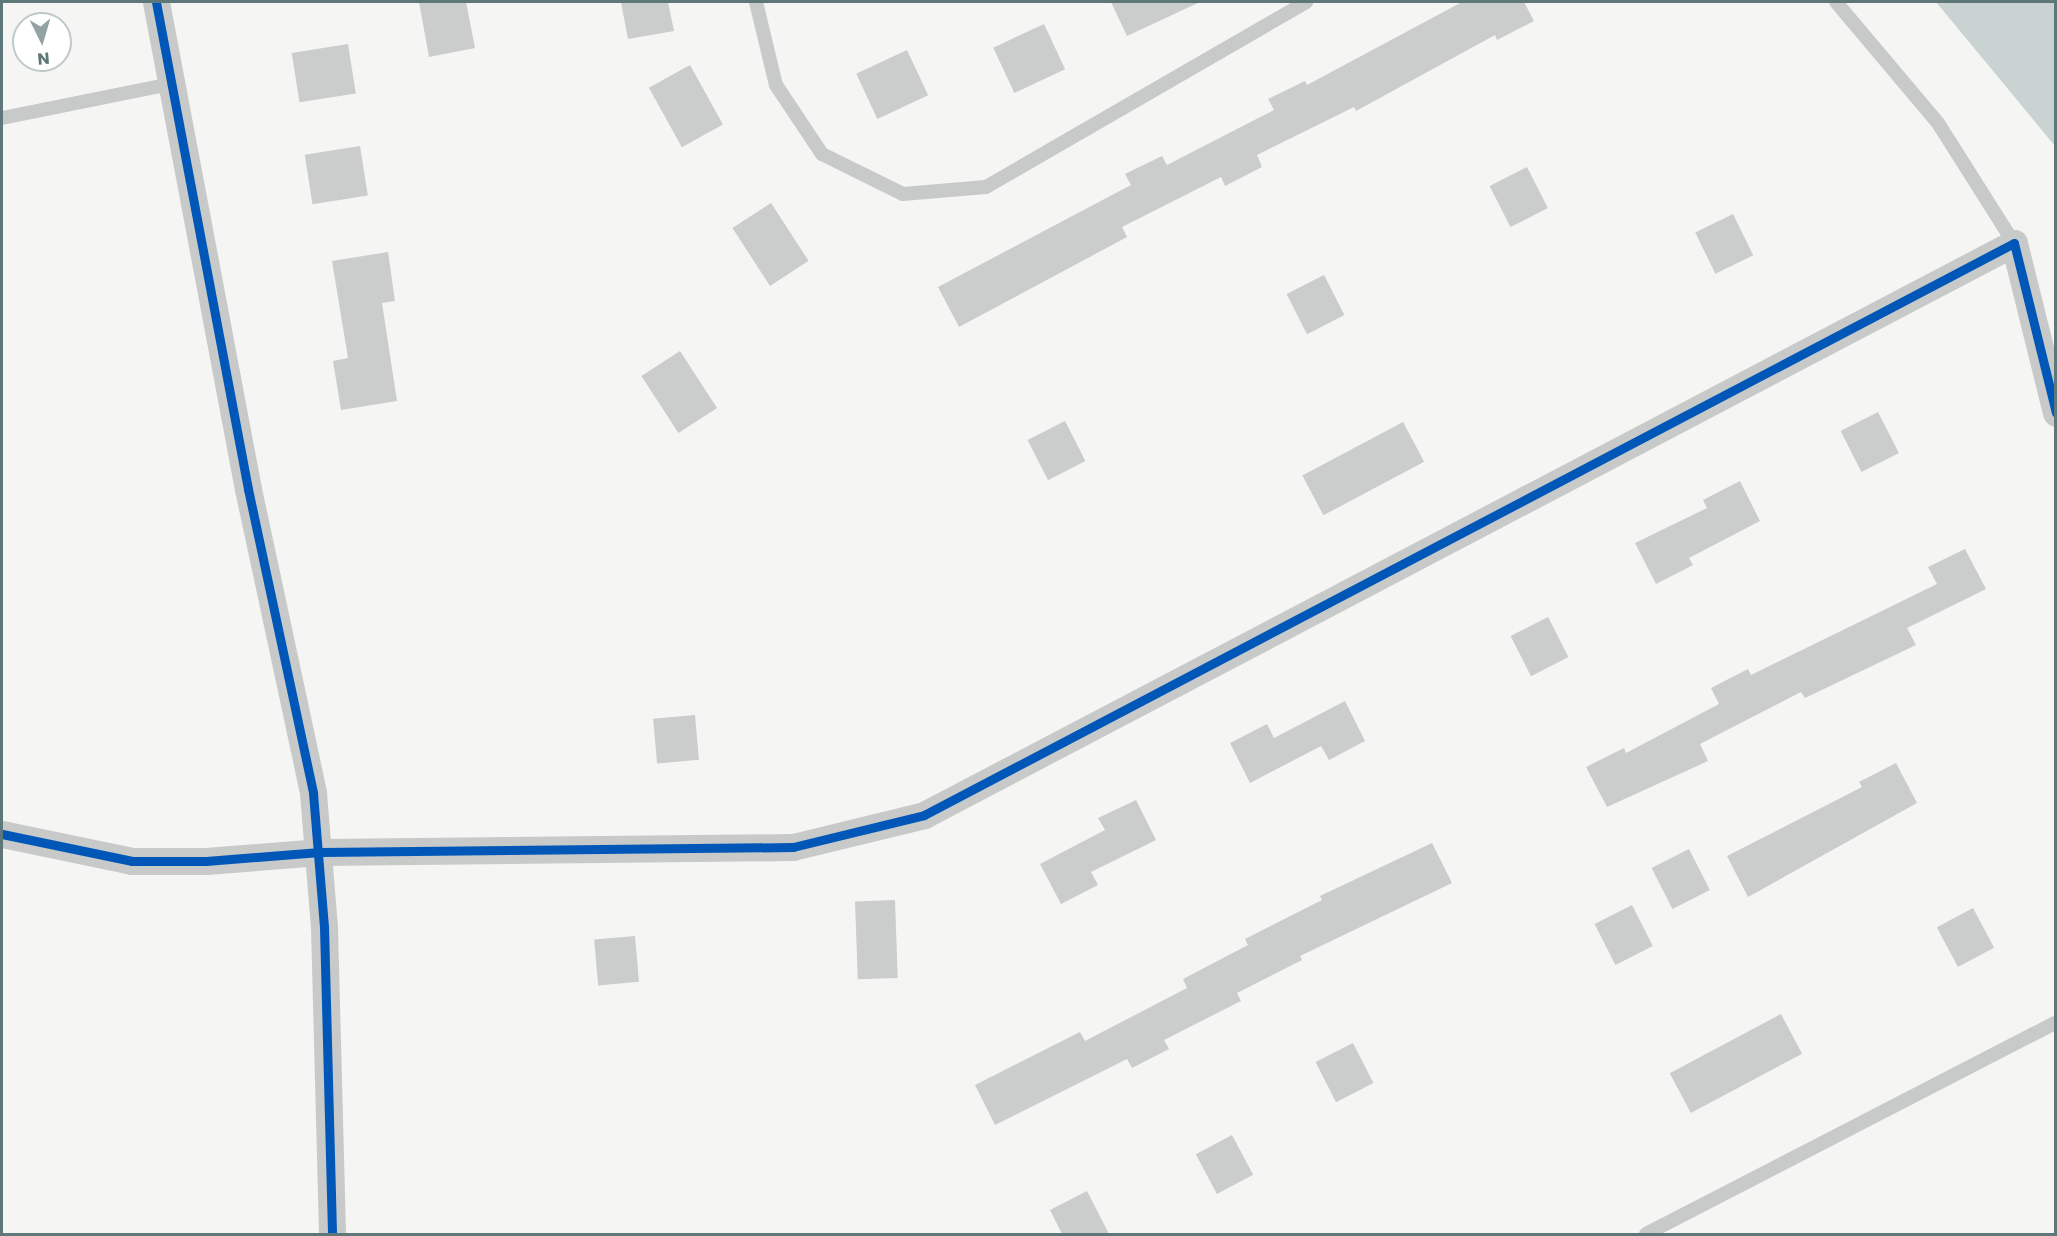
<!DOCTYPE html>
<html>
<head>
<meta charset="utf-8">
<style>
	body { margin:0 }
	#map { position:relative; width:2057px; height:1236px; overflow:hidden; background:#f5f5f4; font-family:Poppins,sans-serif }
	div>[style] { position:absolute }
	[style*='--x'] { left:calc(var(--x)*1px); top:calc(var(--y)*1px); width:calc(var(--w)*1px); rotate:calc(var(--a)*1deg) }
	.water>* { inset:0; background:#c8d3d2 }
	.building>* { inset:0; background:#cacdcc; transform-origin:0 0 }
	.lane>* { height:14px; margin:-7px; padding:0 7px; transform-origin:7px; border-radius:7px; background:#c8caca }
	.street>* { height:27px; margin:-13.5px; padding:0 13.5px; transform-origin:13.5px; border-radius:13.5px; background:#c8caca }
	.cycleway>* { height:9px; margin:-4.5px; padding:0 4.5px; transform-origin:4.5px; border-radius:4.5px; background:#0057b8 }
	span { translate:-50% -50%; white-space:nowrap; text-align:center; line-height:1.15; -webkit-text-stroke:6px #fff; paint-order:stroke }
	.frame { position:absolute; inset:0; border:3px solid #5e7778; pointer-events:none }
	.north { position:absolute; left:12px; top:12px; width:60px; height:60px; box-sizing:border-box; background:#fff; border:2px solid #bfc9c9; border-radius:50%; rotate:175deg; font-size:16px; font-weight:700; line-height:24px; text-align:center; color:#5e7778 }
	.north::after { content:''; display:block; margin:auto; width:21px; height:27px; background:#93a3a3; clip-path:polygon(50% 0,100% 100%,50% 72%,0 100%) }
</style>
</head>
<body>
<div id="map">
	<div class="water">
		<i style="clip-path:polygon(1936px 2px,2055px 2px,2055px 146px)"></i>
	</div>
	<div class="building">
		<i style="clip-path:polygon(419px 2px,466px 2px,475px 48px,429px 57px)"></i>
		<i style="clip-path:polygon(621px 2px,668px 2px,674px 31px,628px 39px)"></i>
		<i style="clip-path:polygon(1111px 2px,1200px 2px,1127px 36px)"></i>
		<i style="clip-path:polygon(1462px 2px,1524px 2px,1534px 21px,1497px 40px,1495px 35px,1356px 111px,1354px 107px,1257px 155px,1262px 167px,1225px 186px,1221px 177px,1122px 227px,1127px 237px,959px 327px,938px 287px,1131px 185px,1125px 174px,1162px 156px,1167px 165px,1274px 110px,1268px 99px,1305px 81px,1307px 85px)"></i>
		<i style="left:1044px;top:24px;width:50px;height:56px;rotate:65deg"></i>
		<i style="left:348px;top:44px;width:50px;height:57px;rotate:81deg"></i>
		<i style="left:907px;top:50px;width:50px;height:56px;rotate:65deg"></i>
		<i style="left:690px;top:65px;width:68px;height:47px;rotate:61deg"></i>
		<i style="left:360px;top:146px;width:50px;height:56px;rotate:81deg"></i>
		<i style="left:1527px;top:167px;width:46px;height:42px;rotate:63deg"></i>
		<i style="left:771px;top:203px;width:69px;height:46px;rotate:57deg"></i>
		<i style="left:1733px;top:214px;width:46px;height:42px;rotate:64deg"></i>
		<i style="clip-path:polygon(388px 252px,395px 301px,382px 303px,397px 401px,341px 410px,333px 361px,348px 358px,332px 261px)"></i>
		<i style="left:1324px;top:275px;width:45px;height:42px;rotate:63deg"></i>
		<i style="left:680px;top:351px;width:68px;height:46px;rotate:57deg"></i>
		<i style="left:1878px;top:412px;width:46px;height:42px;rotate:63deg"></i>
		<i style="left:1065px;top:421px;width:45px;height:42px;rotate:63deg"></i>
		<i style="left:1403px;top:422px;width:45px;height:114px;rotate:62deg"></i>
		<i style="clip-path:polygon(1740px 481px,1760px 521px,1689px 558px,1693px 565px,1656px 584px,1635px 543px,1707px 508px,1703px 500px)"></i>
		<i style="clip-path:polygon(1965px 549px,1986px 589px,1907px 628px,1916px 645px,1805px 698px,1801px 692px,1700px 744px,1708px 761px,1607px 807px,1586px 767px,1624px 748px,1626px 753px,1719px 704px,1711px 688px,1748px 669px,1751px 675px,1937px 584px,1928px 567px)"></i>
		<i style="left:1548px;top:617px;width:45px;height:42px;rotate:63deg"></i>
		<i style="clip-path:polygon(1345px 701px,1365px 741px,1329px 760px,1321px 746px,1250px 783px,1230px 743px,1267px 724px,1274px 738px)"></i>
		<i style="left:695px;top:715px;width:45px;height:42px;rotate:85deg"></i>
		<i style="clip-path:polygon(1896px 763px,1917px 803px,1748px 897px,1727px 856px,1862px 787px,1859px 782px)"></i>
		<i style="clip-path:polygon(1136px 800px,1156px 840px,1091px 872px,1098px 885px,1061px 904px,1040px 864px,1105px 830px,1098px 818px)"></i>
		<i style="clip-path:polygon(1432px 843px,1452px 883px,1300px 956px,1302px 960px,1237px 993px,1241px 1001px,1164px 1040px,1169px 1049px,1132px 1068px,1127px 1059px,995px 1125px,975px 1085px,1080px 1032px,1085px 1041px,1187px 988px,1183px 979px,1248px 945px,1245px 939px,1322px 900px,1320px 896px)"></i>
		<i style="left:1689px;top:849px;width:46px;height:42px;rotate:63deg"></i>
		<i style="left:895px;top:900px;width:78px;height:40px;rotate:88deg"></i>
		<i style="left:1632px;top:905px;width:46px;height:42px;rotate:63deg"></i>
		<i style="left:1973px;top:908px;width:45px;height:41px;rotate:62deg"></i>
		<i style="left:635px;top:936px;width:46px;height:41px;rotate:85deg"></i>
		<i style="left:1781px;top:1014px;width:45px;height:126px;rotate:62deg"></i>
		<i style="left:1353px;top:1043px;width:45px;height:42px;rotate:63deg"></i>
		<i style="left:1232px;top:1135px;width:45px;height:41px;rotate:62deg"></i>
		<i style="clip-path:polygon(1087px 1191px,1109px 1234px,1062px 1234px,1050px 1210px)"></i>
	</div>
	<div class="lane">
		<i style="--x:756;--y:2;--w:85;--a:76.5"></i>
		<i style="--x:776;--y:85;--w:83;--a:56.3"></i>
		<i style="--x:822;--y:154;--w:90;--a:26.3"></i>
		<i style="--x:903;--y:194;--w:83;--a:-4.8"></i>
		<i style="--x:986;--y:187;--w:370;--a:-30"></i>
		<i style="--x:1836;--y:2;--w:158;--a:49.9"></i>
		<i style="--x:1938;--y:123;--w:142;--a:57.7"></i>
		<i style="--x:2;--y:118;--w:172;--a:-11.4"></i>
		<i style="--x:1646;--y:1234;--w:462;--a:-27.3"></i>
	</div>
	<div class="street">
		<i style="--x:156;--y:2;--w:496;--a:79.3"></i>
		<i style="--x:248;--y:489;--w:311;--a:77.9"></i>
		<i style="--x:313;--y:793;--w:134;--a:85.3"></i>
		<i style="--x:324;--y:927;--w:307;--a:88.5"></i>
		<i style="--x:2;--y:834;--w:133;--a:11.7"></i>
		<i style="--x:132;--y:861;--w:74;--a:0"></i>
		<i style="--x:206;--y:861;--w:114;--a:-4.5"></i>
		<i style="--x:320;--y:852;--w:473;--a:-0.6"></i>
		<i style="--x:793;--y:847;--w:135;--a:-13.7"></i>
		<i style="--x:924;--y:815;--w:1231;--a:-27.69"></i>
		<i style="--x:2014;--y:243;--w:175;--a:76.1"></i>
	</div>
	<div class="cycleway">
		<i style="--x:156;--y:2;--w:496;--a:79.3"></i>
		<i style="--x:248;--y:489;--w:311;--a:77.9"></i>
		<i style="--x:313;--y:793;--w:134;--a:85.3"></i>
		<i style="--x:324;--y:927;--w:307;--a:88.5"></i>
		<i style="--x:2;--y:834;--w:133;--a:11.7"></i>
		<i style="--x:132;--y:861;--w:74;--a:0"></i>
		<i style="--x:206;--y:861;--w:114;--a:-4.5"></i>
		<i style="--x:320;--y:852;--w:473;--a:-0.6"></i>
		<i style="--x:793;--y:847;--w:135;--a:-13.7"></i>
		<i style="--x:924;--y:815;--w:1231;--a:-27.69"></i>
		<i style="--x:2014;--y:243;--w:175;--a:76.1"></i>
	</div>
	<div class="frame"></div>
	<div class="north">N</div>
</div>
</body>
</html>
